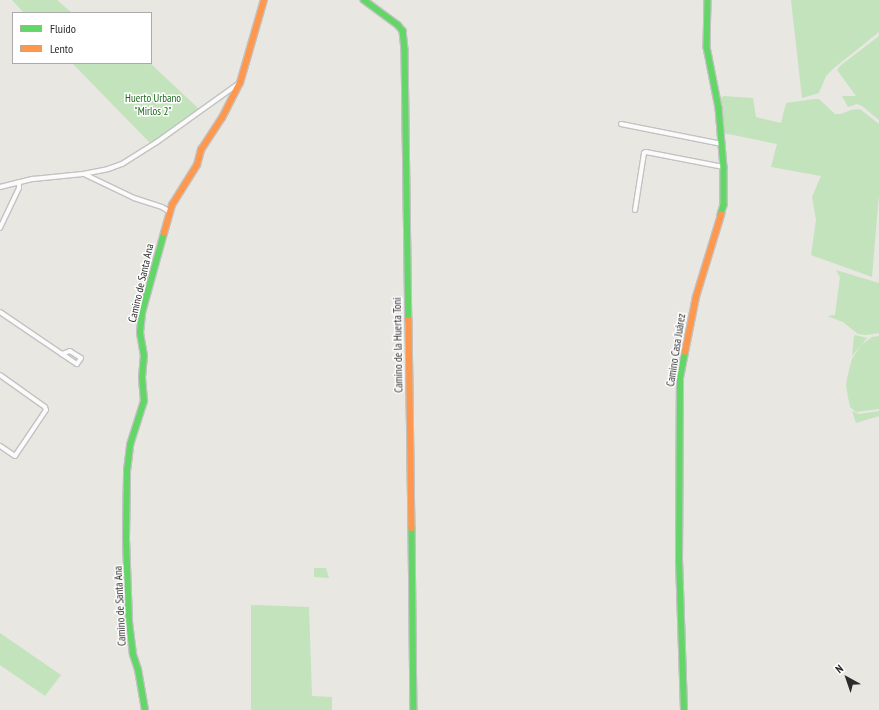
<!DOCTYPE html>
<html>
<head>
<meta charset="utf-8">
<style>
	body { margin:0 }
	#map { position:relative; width:879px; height:710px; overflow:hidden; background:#e8e7e2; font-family:"PT Sans Narrow",sans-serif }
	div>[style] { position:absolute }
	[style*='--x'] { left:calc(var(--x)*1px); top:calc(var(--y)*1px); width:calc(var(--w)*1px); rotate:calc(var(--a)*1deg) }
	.green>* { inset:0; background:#c3e3bc }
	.roads { filter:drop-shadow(1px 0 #c2c2c2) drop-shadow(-1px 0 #c2c2c2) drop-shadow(0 1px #c2c2c2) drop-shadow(0 -1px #c2c2c2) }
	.street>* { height:4px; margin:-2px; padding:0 2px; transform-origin:2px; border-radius:2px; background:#fcfbfb }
	.fast>* { height:5.5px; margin:-2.75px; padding:0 2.75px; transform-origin:2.75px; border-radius:2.75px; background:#63d668 }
	.slow>* { height:5.5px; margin:-2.75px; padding:0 2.75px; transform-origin:2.75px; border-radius:2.75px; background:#ff974d }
	span { translate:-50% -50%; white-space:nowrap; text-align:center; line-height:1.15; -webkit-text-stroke:3px #fff; paint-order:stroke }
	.park-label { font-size:11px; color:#1d6520 }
	.street-label { font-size:11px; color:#2b2b2b }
	.legend { position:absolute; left:12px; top:12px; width:140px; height:52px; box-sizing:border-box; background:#fff; border:1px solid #aaa; margin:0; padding:5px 7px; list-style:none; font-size:12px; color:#2b2b2b }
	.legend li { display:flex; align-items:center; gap:8px; height:20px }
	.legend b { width:20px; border:1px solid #aaa }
	.north { position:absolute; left:827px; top:658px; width:40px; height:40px; -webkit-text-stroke:3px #fff; paint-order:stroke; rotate:320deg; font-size:11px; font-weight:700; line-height:16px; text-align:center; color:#2b2b2b }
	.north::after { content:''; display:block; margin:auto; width:14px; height:18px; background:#2b2b2b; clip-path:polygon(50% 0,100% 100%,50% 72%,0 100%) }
</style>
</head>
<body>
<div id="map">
	<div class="green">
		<i style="clip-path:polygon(12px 0,57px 0,72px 13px,24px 13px)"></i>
		<i style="clip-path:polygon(791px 0,879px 0,879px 32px,834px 68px,826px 76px,819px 93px,802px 98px)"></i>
		<i style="clip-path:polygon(879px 36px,879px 120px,862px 106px,857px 104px,848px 107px,842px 96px,856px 96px,837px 70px,840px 66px)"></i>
		<i style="clip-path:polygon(72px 63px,150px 63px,200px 110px,151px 144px)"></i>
		<i style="clip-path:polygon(723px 96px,753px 98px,756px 117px,781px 123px,786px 103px,815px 99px,819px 99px,835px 114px,841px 114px,851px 110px,860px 109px,879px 124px,879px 194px,872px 277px,811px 255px,816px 220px,812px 197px,821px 176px,771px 167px,777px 144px,723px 133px,720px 99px)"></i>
		<i style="clip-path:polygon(836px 270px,879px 283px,879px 333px,866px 335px,858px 334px,843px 322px,827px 316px,835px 315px,840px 277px)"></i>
		<i style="clip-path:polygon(855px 335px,867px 338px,852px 356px,854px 336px)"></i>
		<i style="clip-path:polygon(879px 336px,879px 409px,856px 412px,850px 407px,848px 397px,846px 385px,848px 374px,852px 359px,861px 345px,872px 337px)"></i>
		<i style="clip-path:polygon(852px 411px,859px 414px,879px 411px,879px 416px,856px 423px)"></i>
		<i style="clip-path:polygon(314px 568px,326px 568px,329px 578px,314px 577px)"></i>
		<i style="clip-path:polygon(251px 605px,309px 607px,312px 696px,332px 697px,332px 710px,251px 710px)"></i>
		<i style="clip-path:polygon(0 633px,61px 675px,45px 696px,0 665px)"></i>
	</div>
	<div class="roads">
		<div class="street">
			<i style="--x:621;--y:124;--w:103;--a:11.2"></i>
			<i style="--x:84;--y:174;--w:55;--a:25.6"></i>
			<i style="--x:134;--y:198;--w:29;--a:18"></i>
			<i style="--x:162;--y:207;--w:9;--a:32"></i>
			<i style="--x:0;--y:187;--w:34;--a:-14"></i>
			<i style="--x:33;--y:179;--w:50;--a:-5.7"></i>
			<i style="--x:83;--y:174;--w:25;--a:-11"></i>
			<i style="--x:108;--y:169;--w:15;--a:-20"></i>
			<i style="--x:122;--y:164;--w:41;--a:-32.2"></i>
			<i style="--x:157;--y:142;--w:100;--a:-35.6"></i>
			<i style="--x:635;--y:210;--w:58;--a:-81"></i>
			<i style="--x:644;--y:153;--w:2;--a:-27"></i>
			<i style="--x:646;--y:152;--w:79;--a:10.9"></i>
			<i style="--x:0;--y:228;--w:44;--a:-64.6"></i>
			<i style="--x:19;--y:188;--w:6;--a:-90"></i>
			<i style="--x:0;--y:312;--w:75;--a:34.1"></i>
			<i style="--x:62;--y:354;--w:18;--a:34"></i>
			<i style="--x:77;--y:364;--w:7;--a:-56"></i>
			<i style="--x:81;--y:358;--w:13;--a:-148"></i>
			<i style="--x:70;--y:351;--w:9;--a:159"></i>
			<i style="--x:0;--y:375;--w:55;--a:35.4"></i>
			<i style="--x:45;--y:407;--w:3;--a:72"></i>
			<i style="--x:46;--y:410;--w:55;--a:124"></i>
			<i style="--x:15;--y:456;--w:18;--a:-146"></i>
		</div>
		<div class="fast">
			<i style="--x:364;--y:0;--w:42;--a:36.3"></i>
			<i style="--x:398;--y:25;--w:8;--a:50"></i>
			<i style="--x:403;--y:31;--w:19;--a:84"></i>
			<i style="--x:405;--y:50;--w:270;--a:89.2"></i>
			<i style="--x:708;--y:0;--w:47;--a:91.2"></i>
			<i style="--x:707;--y:47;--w:62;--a:78.9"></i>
			<i style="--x:719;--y:108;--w:59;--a:85.2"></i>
			<i style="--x:724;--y:167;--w:38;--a:90"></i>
			<i style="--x:724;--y:205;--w:10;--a:107"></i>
			<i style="--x:412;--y:528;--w:182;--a:89.4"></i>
			<i style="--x:145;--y:710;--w:41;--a:-99.9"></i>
			<i style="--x:138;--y:670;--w:16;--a:-108"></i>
			<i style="--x:133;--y:655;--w:34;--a:-97"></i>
			<i style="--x:129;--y:621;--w:83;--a:-92.1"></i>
			<i style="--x:126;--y:538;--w:67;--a:-89.1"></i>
			<i style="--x:127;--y:471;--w:26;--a:-83"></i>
			<i style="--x:130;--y:445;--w:46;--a:-72.3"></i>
			<i style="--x:144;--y:401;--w:23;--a:-95"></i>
			<i style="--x:142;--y:378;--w:22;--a:-85"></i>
			<i style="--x:144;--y:356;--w:23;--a:-100"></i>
			<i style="--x:140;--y:333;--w:20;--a:-84"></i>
			<i style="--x:142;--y:313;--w:83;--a:-74.6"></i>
			<i style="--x:684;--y:710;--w:148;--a:-91.9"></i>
			<i style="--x:679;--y:562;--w:184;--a:-89.7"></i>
			<i style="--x:680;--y:378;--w:26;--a:-79"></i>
		</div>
		<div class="slow">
			<i style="--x:164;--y:233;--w:29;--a:-74"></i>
			<i style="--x:172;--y:205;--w:47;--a:-58"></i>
			<i style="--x:197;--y:165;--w:16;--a:-75"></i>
			<i style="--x:201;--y:150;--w:38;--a:-57"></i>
			<i style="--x:222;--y:118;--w:39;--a:-63"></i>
			<i style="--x:240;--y:83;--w:86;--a:-73.9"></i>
			<i style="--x:409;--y:320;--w:208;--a:89.2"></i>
			<i style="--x:685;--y:352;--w:56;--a:-78.7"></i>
			<i style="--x:696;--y:297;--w:86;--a:-73"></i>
		</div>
	</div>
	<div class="park-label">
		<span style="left:153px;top:105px">Huerto Urbano<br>"Mirlos 2"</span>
	</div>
	<div class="street-label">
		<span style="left:141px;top:283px;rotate:-77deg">Camino de Santa Ana</span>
		<span style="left:398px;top:345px;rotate:-91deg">Camino de la Huerta Toni</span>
		<span style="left:676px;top:350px;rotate:-81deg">Camino Casa Juárez</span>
		<span style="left:120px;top:606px;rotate:-93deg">Camino de Santa Ana</span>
	</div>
	<ul class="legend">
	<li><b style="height:5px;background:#63d668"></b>Fluido</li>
	<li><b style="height:5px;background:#ff974d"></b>Lento</li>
	</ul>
	<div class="north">N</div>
</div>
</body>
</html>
